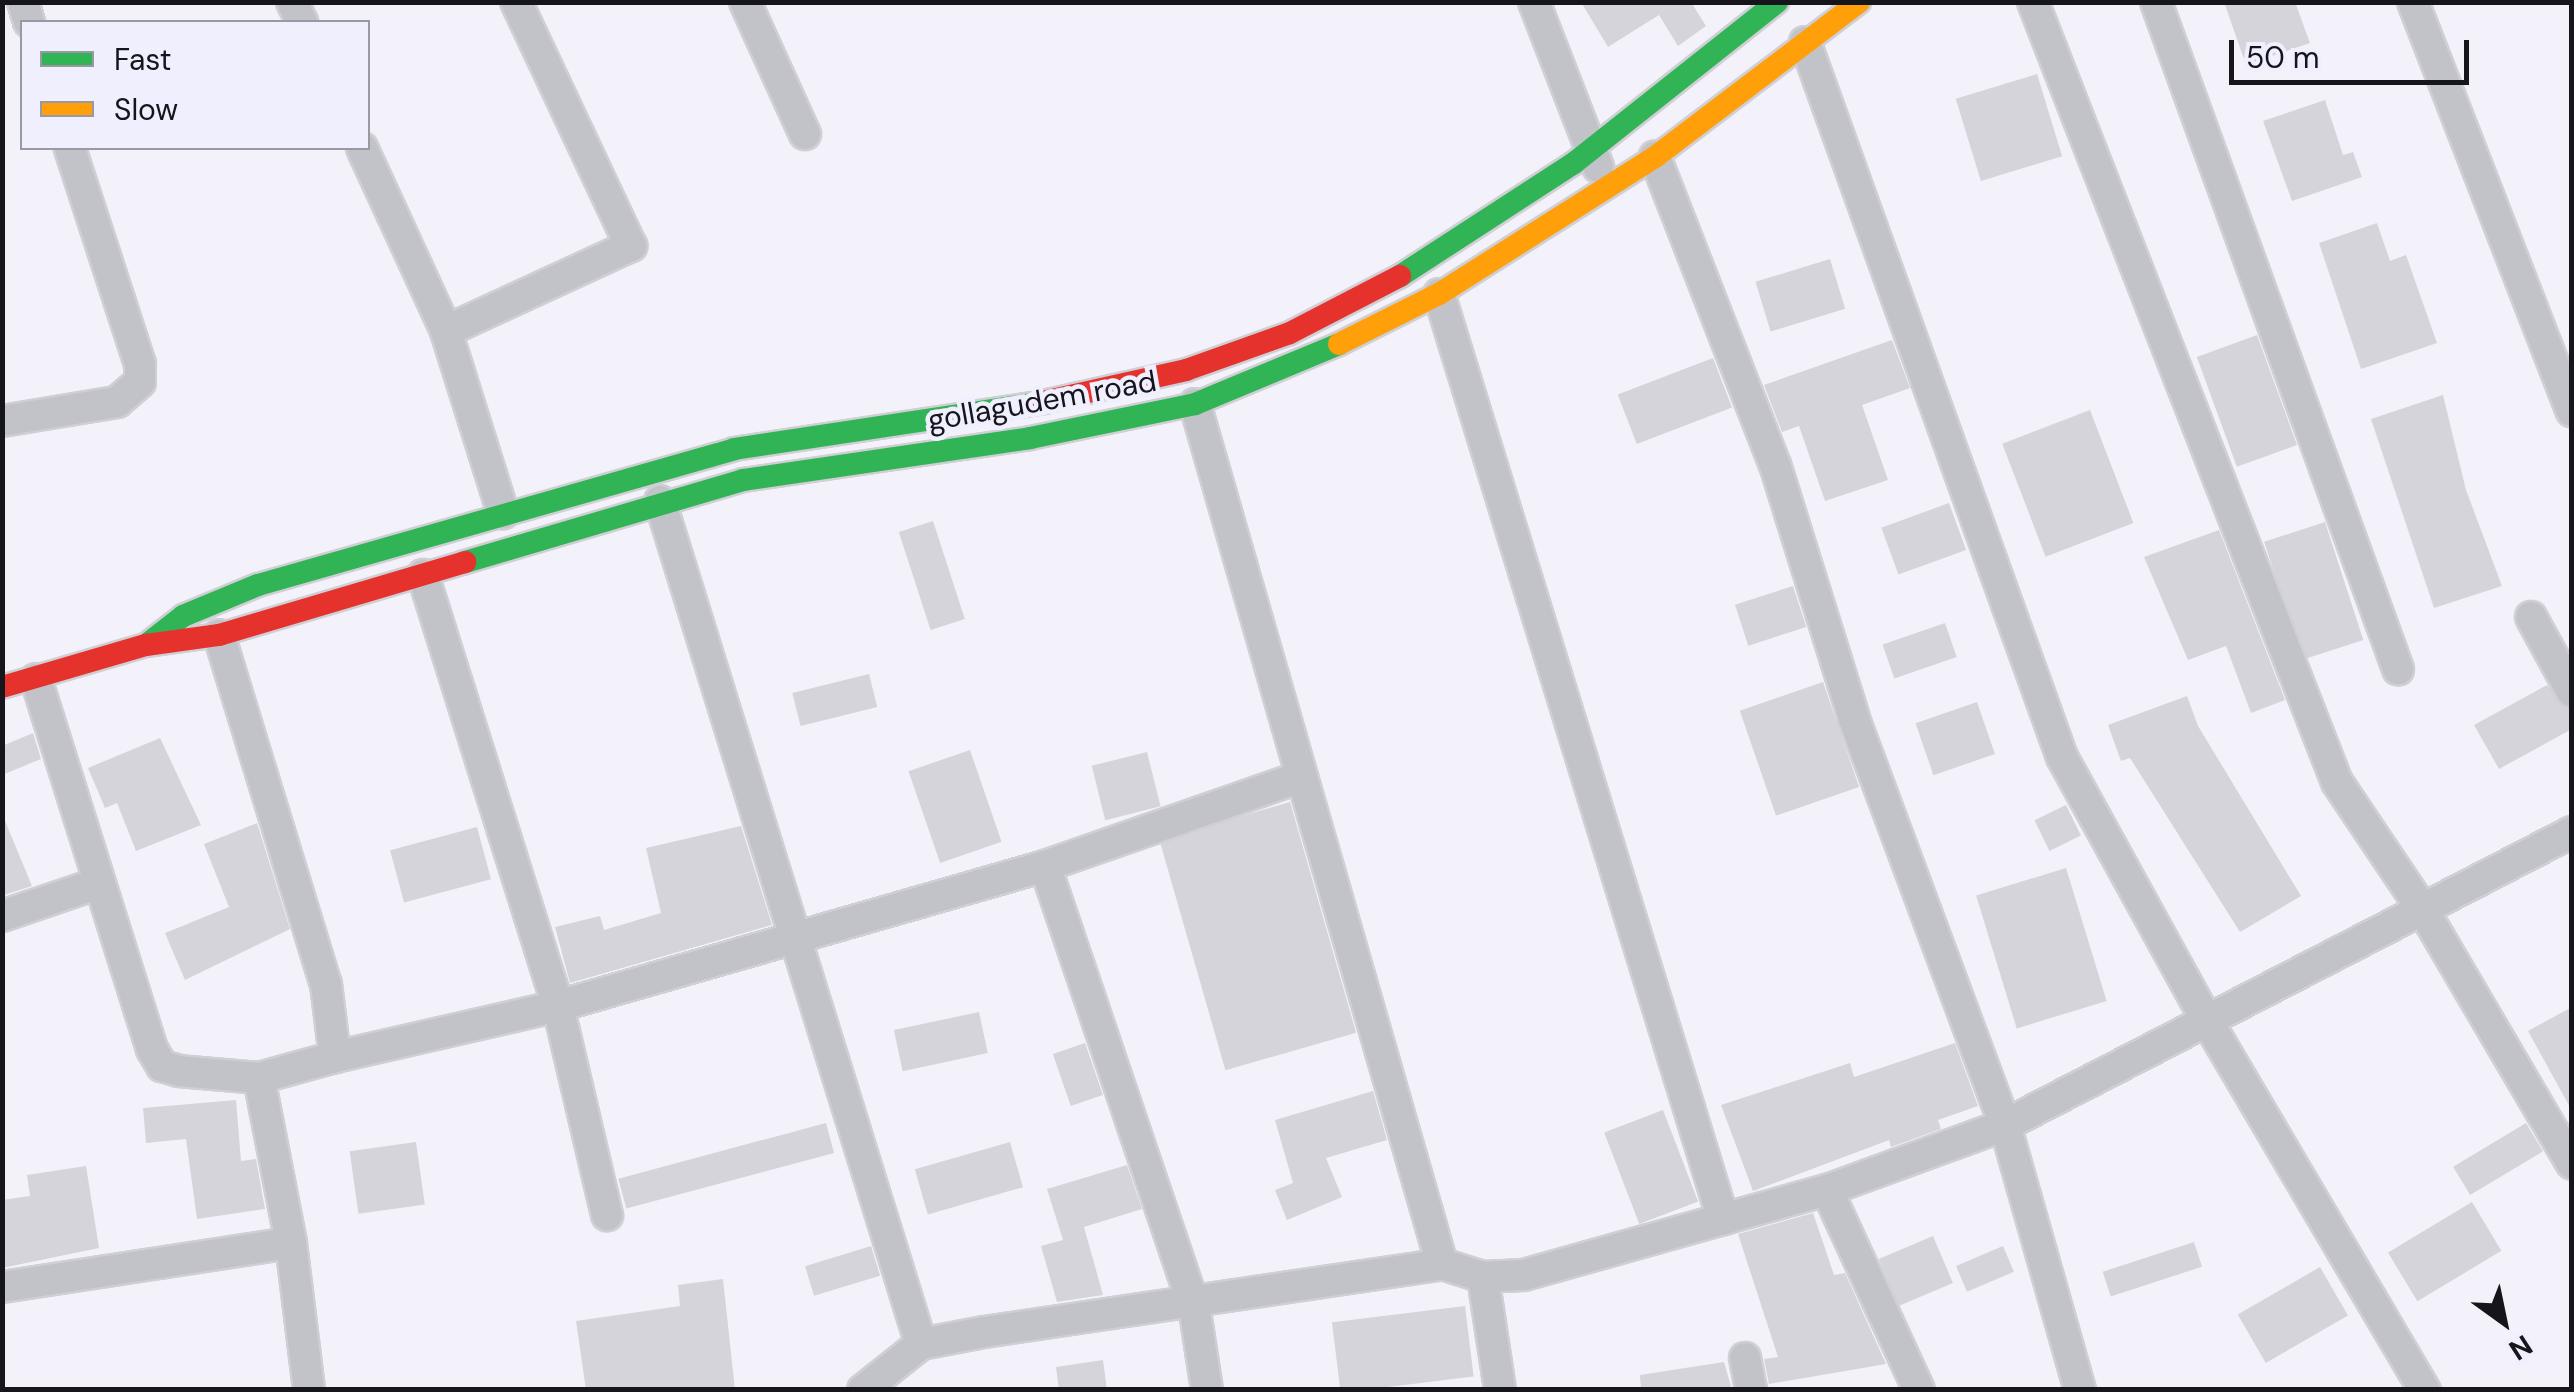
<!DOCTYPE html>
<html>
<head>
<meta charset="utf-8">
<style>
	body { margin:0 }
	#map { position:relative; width:2574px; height:1392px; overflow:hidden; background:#f3f2fa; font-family:"DM Sans",sans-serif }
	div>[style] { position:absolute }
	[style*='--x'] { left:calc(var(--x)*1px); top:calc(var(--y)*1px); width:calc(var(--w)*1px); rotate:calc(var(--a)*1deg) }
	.building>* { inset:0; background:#d5d4db; transform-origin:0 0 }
	.roads { filter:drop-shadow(2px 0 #d0cfd5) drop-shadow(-2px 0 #d0cfd5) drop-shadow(0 2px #d0cfd5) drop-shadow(0 -2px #d0cfd5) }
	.street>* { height:30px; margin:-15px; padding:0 15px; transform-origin:15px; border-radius:15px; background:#c2c2c9 }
	.fast>* { height:22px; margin:-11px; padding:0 11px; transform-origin:11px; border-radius:11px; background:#30b455 }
	.slow>* { height:22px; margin:-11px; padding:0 11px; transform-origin:11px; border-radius:11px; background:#ff9f0a }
	.jam>* { height:22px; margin:-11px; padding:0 11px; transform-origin:11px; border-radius:11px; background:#e5322d }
	span { translate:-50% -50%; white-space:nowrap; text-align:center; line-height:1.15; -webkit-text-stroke:9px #f0effe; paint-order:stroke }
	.street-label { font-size:30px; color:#16151b }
	.frame { position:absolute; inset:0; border:5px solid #16151b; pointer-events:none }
	.legend { position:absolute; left:20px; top:20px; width:350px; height:130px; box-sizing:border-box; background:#f0effe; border:2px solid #9998a3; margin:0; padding:12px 18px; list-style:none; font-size:30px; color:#16151b }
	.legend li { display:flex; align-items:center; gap:20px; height:50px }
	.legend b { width:50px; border:2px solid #9998a3 }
	.north { position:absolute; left:2454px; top:1272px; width:100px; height:100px; -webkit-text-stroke:8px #f0effe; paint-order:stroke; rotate:147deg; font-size:28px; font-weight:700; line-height:40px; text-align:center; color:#16151b }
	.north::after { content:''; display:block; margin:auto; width:35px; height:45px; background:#16151b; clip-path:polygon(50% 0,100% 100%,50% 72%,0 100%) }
	.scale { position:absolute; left:2229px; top:40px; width:240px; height:45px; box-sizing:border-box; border:5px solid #16151b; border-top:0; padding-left:12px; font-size:30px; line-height:35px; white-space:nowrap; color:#16151b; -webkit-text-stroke:8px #f0effe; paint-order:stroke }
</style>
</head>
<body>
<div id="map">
	<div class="building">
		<i style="clip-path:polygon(1581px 2px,1691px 2px,1706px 26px,1678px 46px,1659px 15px,1608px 47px)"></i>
		<i style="clip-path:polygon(2224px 2px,2295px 2px,2310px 43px,2246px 65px)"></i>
		<i style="left:2037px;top:74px;width:86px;height:85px;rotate:73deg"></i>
		<i style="clip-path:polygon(2325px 100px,2343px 155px,2353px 152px,2362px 177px,2292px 201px,2263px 121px)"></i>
		<i style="clip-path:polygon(2377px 223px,2390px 261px,2406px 255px,2437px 343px,2361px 369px,2319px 243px)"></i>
		<i style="left:1830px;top:259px;width:52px;height:78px;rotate:73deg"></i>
		<i style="left:2257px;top:335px;width:117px;height:64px;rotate:70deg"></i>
		<i style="clip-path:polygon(1892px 340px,1910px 388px,1862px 405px,1888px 480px,1825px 501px,1799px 426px,1782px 432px,1764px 385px)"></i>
		<i style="left:1713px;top:358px;width:53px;height:102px;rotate:69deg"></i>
		<i style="clip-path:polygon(2443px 395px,2466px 490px,2502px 586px,2434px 608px,2371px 419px)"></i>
		<i style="left:2090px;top:410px;width:121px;height:94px;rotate:69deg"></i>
		<i style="left:1949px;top:503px;width:50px;height:72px;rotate:70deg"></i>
		<i style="left:933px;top:521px;width:103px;height:36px;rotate:72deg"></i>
		<i style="left:2325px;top:522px;width:124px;height:64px;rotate:72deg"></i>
		<i style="clip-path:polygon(2219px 530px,2285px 700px,2251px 713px,2226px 646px,2188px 660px,2144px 557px)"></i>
		<i style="left:1793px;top:586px;width:43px;height:61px;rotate:72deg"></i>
		<i style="left:1945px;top:623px;width:36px;height:66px;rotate:71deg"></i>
		<i style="left:869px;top:674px;width:34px;height:79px;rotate:76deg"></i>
		<i style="left:1823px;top:682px;width:111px;height:88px;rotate:71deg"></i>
		<i style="clip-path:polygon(2547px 685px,2572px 711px,2572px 729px,2499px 769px,2474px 725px)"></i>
		<i style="clip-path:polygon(2187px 696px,2198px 726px,2301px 896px,2240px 932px,2130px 758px,2121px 761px,2108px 725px)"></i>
		<i style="left:1977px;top:702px;width:55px;height:65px;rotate:71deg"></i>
		<i style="clip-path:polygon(33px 733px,41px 759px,2px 775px,2px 746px)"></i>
		<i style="clip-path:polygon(160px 738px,201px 825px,136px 851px,117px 803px,105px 808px,88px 768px)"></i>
		<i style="left:970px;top:750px;width:97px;height:65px;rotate:71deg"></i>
		<i style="left:1147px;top:752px;width:56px;height:57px;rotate:76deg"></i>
		<i style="left:1290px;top:802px;width:240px;height:136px;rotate:74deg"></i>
		<i style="left:2066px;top:805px;width:34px;height:35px;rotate:64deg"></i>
		<i style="clip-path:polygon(3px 816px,32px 886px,4px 895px,2px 891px)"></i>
		<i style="clip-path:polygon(257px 823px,290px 929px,185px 980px,165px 933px,229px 907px,204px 844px)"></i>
		<i style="clip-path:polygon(741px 826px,772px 925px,570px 983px,555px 927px,600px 916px,604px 930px,661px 913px,646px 848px)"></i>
		<i style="left:477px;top:827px;width:54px;height:90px;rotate:75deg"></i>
		<i style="left:2066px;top:868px;width:139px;height:94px;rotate:73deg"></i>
		<i style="clip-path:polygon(2572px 1007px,2572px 1111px,2528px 1031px)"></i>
		<i style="left:979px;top:1012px;width:42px;height:87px;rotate:78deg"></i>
		<i style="left:1085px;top:1043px;width:55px;height:34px;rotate:71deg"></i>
		<i style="clip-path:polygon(1955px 1043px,1978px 1106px,1938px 1120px,1941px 1129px,1891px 1147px,1889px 1140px,1753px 1191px,1721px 1105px,1850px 1063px,1854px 1077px)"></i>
		<i style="clip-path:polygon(1373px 1091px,1387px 1140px,1326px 1158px,1342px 1197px,1287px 1220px,1275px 1190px,1293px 1183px,1275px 1120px)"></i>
		<i style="clip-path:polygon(236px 1100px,241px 1161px,256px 1159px,265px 1209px,197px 1219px,186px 1139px,146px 1143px,143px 1108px)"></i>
		<i style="left:1663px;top:1110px;width:98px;height:63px;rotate:69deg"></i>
		<i style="left:826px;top:1123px;width:31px;height:215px;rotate:75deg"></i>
		<i style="left:2526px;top:1123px;width:33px;height:85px;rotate:59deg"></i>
		<i style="left:416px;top:1142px;width:63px;height:67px;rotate:82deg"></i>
		<i style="left:1010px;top:1142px;width:47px;height:99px;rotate:74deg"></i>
		<i style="clip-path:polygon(1127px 1165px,1142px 1209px,1084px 1227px,1103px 1295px,1057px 1302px,1041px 1246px,1063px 1240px,1047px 1189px)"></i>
		<i style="clip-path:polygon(86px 1166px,99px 1248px,2px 1268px,2px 1200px,30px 1196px,27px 1175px)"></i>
		<i style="left:2472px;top:1202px;width:57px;height:98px;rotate:59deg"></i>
		<i style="clip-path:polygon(1813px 1213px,1834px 1275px,1845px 1273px,1886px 1364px,1769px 1384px,1764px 1359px,1778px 1357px,1738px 1234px)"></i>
		<i style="left:1933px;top:1236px;width:51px;height:59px;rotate:67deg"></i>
		<i style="left:2194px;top:1242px;width:26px;height:96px;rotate:72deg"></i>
		<i style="left:871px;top:1246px;width:31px;height:69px;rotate:73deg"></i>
		<i style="left:2003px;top:1246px;width:28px;height:51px;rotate:67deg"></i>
		<i style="left:2320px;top:1267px;width:56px;height:95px;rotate:60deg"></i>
		<i style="clip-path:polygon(723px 1279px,735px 1390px,586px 1390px,576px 1321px,680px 1306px,678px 1285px)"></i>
		<i style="left:1465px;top:1306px;width:71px;height:134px;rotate:83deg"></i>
		<i style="clip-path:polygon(1103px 1360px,1107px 1390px,1059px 1390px,1056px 1367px)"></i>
		<i style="clip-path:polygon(1724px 1362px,1732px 1390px,1641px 1390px,1640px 1375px)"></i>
	</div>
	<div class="roads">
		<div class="street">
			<i style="--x:23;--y:2;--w:21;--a:73"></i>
			<i style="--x:292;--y:2;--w:22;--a:63"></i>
			<i style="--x:745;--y:2;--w:145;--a:65.6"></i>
			<i style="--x:1534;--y:2;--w:177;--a:68.8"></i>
			<i style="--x:2033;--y:2;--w:837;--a:68.71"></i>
			<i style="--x:2337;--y:782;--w:154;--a:56.1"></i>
			<i style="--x:2423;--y:910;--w:294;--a:59.6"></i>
			<i style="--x:2156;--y:2;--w:710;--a:70.06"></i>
			<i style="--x:2413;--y:2;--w:439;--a:68.8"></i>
			<i style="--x:1805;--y:42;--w:760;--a:70.23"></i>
			<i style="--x:2062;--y:757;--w:305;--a:61.2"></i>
			<i style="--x:2209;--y:1024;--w:425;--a:59.5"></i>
			<i style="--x:362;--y:148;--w:201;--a:65.3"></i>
			<i style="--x:446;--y:331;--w:191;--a:72.6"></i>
			<i style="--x:1439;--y:294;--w:968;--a:72.93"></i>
			<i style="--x:446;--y:331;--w:204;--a:-24.7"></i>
			<i style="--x:631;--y:246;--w:270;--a:-115.2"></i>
			<i style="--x:1195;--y:404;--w:895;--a:73.98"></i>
			<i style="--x:2;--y:421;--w:117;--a:-9.4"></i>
			<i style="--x:117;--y:402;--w:30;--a:-41"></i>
			<i style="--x:140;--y:382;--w:18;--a:-90"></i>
			<i style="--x:140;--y:364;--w:227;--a:-108"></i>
			<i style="--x:660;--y:501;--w:882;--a:72.8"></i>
			<i style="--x:423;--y:575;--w:452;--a:72.6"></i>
			<i style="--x:558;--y:1006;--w:215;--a:76.8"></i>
			<i style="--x:2531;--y:617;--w:85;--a:61.3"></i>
			<i style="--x:219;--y:635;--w:365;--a:73"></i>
			<i style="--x:326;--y:984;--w:74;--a:83"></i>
			<i style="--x:335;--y:1057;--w:79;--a:164.6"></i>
			<i style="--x:259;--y:1078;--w:168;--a:79"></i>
			<i style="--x:291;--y:1243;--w:148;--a:83"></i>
			<i style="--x:36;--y:679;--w:388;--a:72.6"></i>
			<i style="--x:152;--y:1049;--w:20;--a:60"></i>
			<i style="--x:162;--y:1066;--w:18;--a:16"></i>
			<i style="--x:179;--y:1071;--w:80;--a:5"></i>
			<i style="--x:1045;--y:866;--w:464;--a:71.3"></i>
			<i style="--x:1194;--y:1305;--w:86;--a:81.3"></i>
			<i style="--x:2;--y:916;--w:99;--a:-18.8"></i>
			<i style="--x:335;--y:1057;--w:229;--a:-12.9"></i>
			<i style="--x:558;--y:1006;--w:507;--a:-16.04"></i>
			<i style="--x:1045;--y:866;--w:270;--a:-19.2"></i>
			<i style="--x:1827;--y:1190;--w:220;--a:65.3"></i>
			<i style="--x:1483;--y:1277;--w:114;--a:81.4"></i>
			<i style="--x:2;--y:1287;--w:292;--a:-8.7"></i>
			<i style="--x:1745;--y:1358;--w:33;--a:79"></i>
			<i style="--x:863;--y:1390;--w:74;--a:-38.4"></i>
			<i style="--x:921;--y:1344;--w:64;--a:-10.8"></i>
			<i style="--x:984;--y:1332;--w:463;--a:-8.4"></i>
			<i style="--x:1442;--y:1264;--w:43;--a:17.6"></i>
			<i style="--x:1483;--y:1277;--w:41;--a:-2.8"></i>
			<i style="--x:1524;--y:1275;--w:315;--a:-15.7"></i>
			<i style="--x:1827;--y:1190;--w:189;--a:-20.1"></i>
			<i style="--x:2005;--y:1125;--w:434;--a:-110.4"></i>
			<i style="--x:1854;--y:718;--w:265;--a:-107.3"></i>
			<i style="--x:1775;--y:465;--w:331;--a:-111.3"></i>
			<i style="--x:2080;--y:1390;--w:275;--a:-105.8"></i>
			<i style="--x:2005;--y:1125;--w:638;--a:-27.33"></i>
		</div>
		<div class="fast">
			<i style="--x:1400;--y:276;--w:207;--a:-33"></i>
			<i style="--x:1574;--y:163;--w:259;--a:-38.4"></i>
			<i style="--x:465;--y:562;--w:290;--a:-16.4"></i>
			<i style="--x:743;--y:480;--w:290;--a:-8.3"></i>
			<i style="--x:1030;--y:438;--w:168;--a:-11.6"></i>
			<i style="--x:1195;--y:404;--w:156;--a:-22.6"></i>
			<i style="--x:150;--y:642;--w:42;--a:-38.2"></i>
			<i style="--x:183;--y:616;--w:81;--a:-22.5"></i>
			<i style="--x:258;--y:585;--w:495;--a:-15.9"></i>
			<i style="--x:734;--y:449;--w:313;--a:-8.6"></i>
		</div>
		<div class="slow">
			<i style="--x:1339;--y:344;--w:112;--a:-26.6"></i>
			<i style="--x:1439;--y:294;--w:256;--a:-32.4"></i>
			<i style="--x:1655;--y:157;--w:256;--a:-37.2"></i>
		</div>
		<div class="jam">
			<i style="--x:1043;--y:402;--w:147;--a:-12.6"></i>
			<i style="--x:1186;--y:370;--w:110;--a:-19.6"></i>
			<i style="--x:1290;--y:333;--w:124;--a:-27.4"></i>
			<i style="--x:2;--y:687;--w:150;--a:-16.3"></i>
			<i style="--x:146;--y:645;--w:74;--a:-7.8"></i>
			<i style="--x:219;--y:635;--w:257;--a:-16.5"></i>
		</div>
	</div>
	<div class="street-label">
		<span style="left:1042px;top:401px;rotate:-10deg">gollagudem road</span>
	</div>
	<div class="frame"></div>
	<ul class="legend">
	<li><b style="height:12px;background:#30b455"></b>Fast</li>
	<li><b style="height:12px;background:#ff9f0a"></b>Slow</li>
	</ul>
	<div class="north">N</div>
	<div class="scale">50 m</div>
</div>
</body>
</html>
